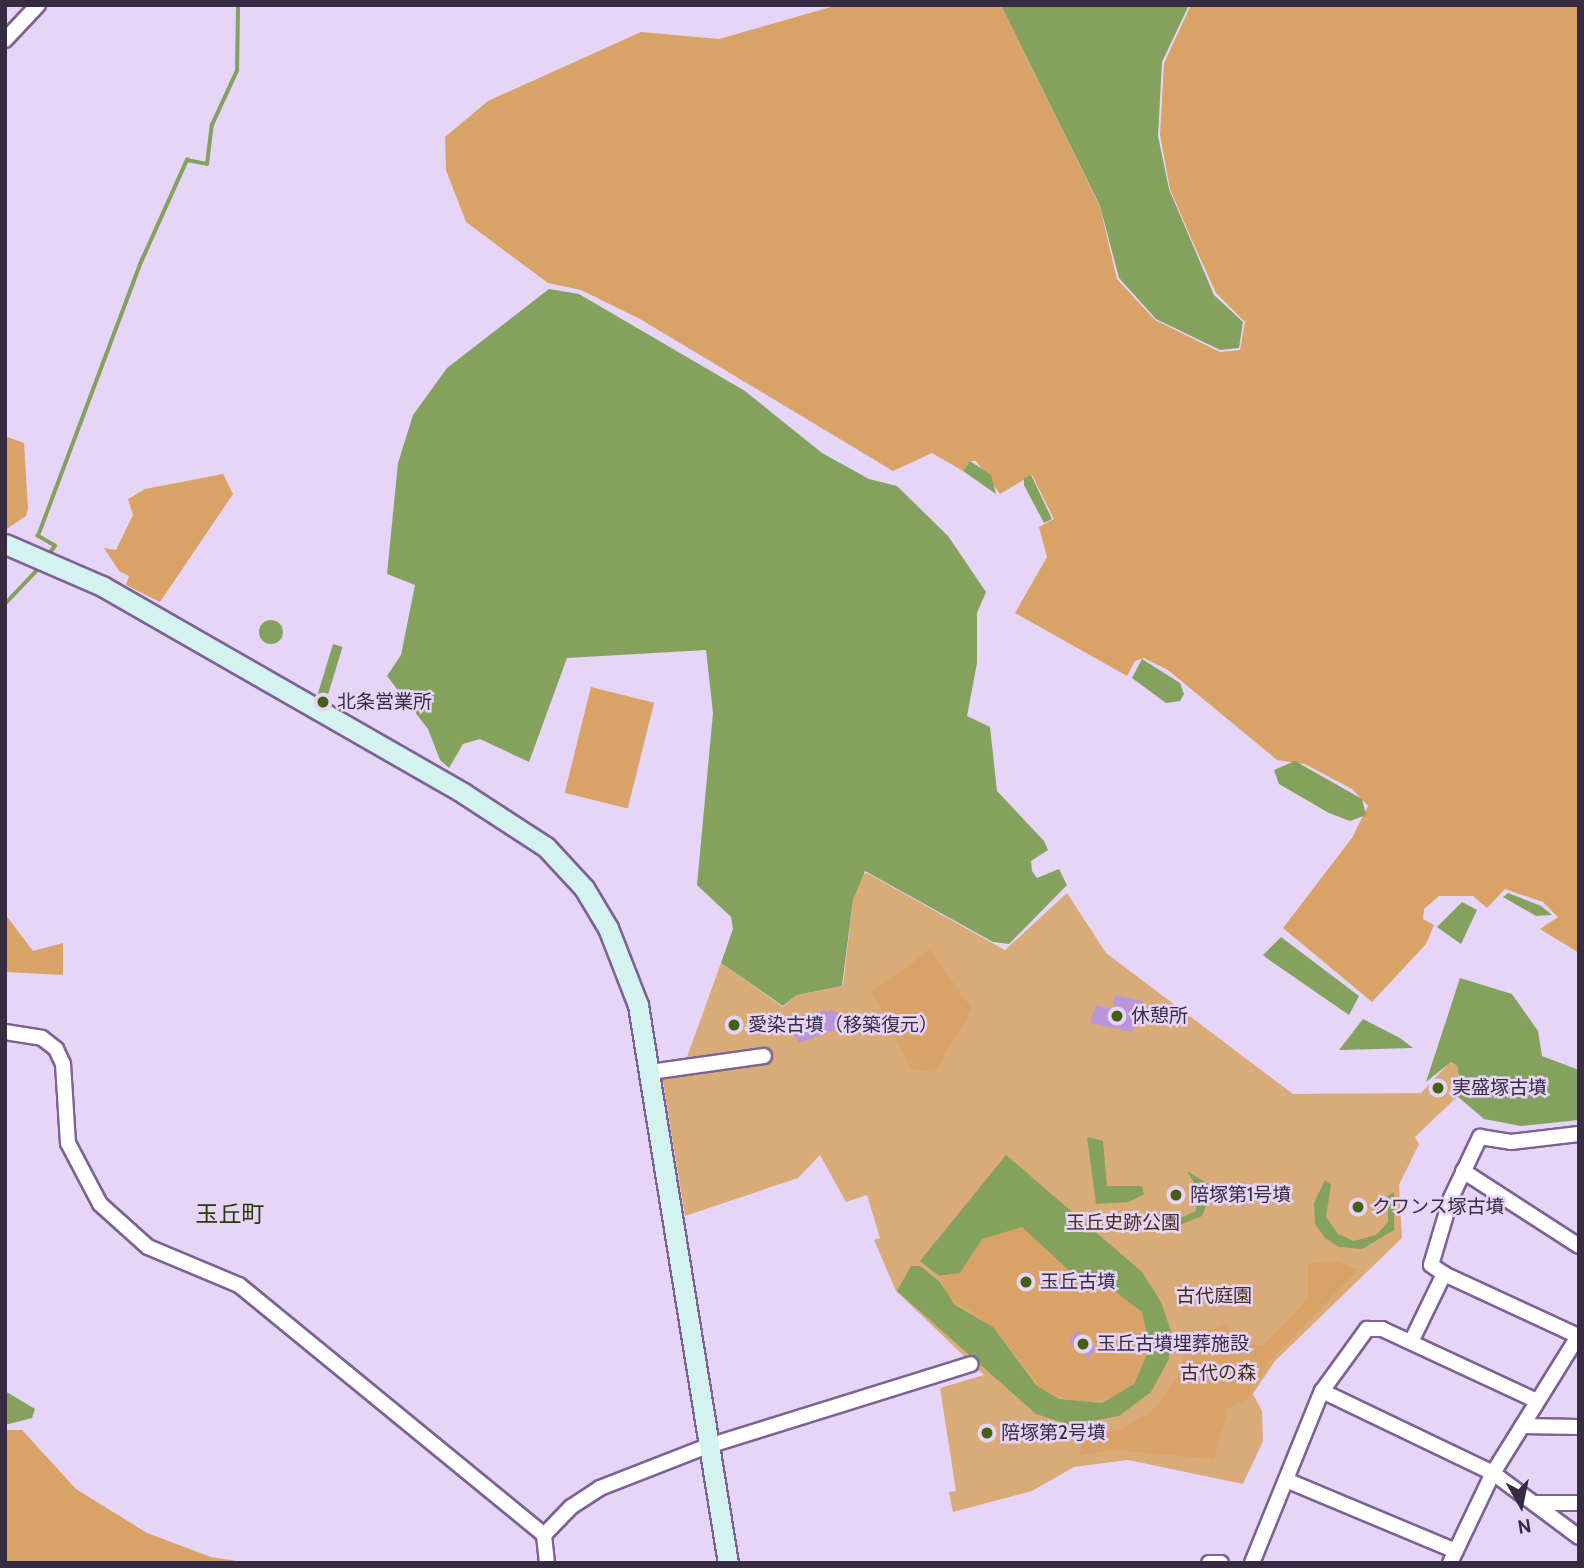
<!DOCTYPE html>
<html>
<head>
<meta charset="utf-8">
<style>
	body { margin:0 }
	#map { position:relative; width:1584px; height:1568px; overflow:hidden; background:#e6d5f7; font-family:Cabin,"Noto Sans JP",sans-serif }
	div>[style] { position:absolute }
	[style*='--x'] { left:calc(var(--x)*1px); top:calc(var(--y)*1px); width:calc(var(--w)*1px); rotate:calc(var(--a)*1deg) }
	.green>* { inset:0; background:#d9ab79 }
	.forest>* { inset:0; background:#d9a266; transform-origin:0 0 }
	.water>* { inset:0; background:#84a25d; transform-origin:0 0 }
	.round { border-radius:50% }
	.stream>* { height:3.5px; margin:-1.75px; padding:0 1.75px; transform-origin:1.75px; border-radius:1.75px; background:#84a25d }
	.building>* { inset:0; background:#b996d9; transform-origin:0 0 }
	.roads { filter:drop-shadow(2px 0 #7d6295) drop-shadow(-2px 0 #7d6295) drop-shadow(0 2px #7d6295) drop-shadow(0 -2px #7d6295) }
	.street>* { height:14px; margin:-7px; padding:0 7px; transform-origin:7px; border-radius:7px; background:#fff }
	.secondary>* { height:19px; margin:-9.5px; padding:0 9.5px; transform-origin:9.5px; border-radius:9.5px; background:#d4f2ef }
	.dots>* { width:19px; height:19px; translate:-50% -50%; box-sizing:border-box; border:4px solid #e6d5f7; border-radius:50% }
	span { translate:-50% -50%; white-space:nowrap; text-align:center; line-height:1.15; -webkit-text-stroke:5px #e6d5f7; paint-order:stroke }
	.poi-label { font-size:19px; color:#362b41 }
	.left { translate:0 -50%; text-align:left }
	.park-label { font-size:19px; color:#452e14 }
	.quarter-label { font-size:23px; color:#283b05 }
	.frame { position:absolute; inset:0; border:7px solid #362b41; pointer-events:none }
	.north { position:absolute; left:1486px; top:1470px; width:70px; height:70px; -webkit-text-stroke:5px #e6d5f7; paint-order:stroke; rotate:171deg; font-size:19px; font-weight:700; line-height:28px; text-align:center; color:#362b41 }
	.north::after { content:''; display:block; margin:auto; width:24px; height:32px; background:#362b41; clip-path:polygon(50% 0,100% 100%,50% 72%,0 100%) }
</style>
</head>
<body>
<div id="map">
	<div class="green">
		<i style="clip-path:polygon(867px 873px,1005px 950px,1067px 893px,1106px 953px,1293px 1094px,1421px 1093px,1450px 1062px,1457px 1066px,1462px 1092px,1415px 1137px,1419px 1144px,1399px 1185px,1402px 1238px,1275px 1361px,1253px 1394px,1262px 1411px,1263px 1441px,1243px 1484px,1128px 1460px,1074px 1467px,1032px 1491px,953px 1512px,949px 1492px,956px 1491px,940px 1388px,984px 1375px,896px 1291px,874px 1240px,880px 1238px,867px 1195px,846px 1202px,820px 1155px,798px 1178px,685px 1216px,660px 1063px,687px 1057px,721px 963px,783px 1007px,797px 995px,843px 986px,853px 900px,861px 875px)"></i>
	</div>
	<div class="forest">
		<i style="clip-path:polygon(838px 5px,1001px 5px,1100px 207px,1117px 279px,1155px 320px,1220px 352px,1240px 350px,1245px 322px,1216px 293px,1191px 238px,1170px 189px,1160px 135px,1164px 63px,1191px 5px,1579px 5px,1579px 953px,1540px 929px,1558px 917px,1543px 902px,1505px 889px,1487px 908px,1473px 896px,1439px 896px,1424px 909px,1423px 919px,1434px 925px,1426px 944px,1372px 1002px,1283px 928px,1352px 838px,1368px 806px,1352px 789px,1305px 764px,1277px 760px,1168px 670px,1144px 658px,1135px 661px,1127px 676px,1015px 613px,1047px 557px,1039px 527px,1054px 519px,1032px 475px,1000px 494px,976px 461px,970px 461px,963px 471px,932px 453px,893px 471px,640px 319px,581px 290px,548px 283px,466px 222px,446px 170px,445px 137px,488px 101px,641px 32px,719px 39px)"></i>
		<i style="clip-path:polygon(5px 436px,24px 443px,28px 508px,26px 516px,5px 530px)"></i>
		<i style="clip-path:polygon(223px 474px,233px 494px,160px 602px,126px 585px,129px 576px,119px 571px,104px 548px,116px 550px,133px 515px,128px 499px,145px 489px)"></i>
		<i style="left:591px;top:687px;width:65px;height:109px;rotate:14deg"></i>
		<i style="clip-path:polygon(5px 914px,33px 951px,63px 943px,63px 975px,5px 972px)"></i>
		<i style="clip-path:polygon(930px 950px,972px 1009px,935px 1072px,911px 1068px,872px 991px)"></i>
		<i style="clip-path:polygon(1014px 1226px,1028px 1230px,1075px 1276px,1108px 1286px,1142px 1312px,1151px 1336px,1149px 1355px,1134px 1384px,1120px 1395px,1080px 1404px,1044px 1391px,993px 1327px,945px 1293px,942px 1277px,962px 1271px,982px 1238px)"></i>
		<i style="clip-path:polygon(1332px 1261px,1359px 1269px,1269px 1362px,1247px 1399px,1228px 1408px,1214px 1459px,1116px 1450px,1080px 1455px,1082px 1437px,1122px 1429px,1152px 1411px,1177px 1378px,1191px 1334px,1224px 1325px,1245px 1345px,1263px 1345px,1308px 1299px,1308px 1264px)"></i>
		<i style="clip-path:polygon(5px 1430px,22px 1430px,76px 1489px,147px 1533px,211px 1557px,249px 1563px,5px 1563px)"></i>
	</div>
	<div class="water">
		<i style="clip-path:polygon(1001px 5px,1189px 5px,1162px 62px,1158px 136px,1169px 189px,1214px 295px,1243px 322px,1239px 348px,1220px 350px,1156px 319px,1119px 278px,1100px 206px)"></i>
		<i style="clip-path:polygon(549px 289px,579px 294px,745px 391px,822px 453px,869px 479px,897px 486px,948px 536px,986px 592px,977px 613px,977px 663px,967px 716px,990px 727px,997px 791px,1044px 841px,1048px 850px,1031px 861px,1032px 871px,1037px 878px,1059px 869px,1067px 885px,1009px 944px,993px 942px,865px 871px,853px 900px,842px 986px,797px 995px,783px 1006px,721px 963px,733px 929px,731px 917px,697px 885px,713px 713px,706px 650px,567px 658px,529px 762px,480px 739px,463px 744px,449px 768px,440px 760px,428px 729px,387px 676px,401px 655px,415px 585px,387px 574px,398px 463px,413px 415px,447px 368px)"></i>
		<i style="clip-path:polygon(970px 461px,991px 475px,996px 494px,963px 471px)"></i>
		<i style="clip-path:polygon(1031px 475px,1052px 519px,1044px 523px,1024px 485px,1024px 478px)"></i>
		<i class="round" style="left:259px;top:620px;width:24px;height:24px"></i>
		<i style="left:333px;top:644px;width:10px;height:53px;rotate:17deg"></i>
		<i style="clip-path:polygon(1142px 659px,1180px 683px,1184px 694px,1180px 701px,1166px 703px,1132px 678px)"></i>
		<i style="clip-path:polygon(1295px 761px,1362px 799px,1366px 815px,1350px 821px,1329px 813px,1279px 784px,1274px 770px)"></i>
		<i style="clip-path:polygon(1508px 893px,1541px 906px,1552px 915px,1536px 916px,1503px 897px)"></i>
		<i style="clip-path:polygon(1462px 902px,1477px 910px,1461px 944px,1437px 927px)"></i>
		<i style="clip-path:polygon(1281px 937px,1359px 996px,1349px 1015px,1268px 959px,1263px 955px)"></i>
		<i style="clip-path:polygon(1460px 978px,1512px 994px,1538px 1031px,1542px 1056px,1579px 1070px,1579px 1120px,1521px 1126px,1484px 1119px,1457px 1096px,1462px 1092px,1457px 1066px,1451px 1062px,1426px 1082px)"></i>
		<i style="clip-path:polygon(1363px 1019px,1400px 1038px,1413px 1048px,1339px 1050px)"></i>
		<i style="clip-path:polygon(1087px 1137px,1103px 1141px,1107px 1186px,1142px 1186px,1144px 1194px,1129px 1202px,1096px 1204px)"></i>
		<i style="clip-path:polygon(1006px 1155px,1142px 1272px,1161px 1302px,1171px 1331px,1169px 1359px,1151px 1392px,1119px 1416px,1070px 1425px,1036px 1414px,897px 1291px,911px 1266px,920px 1266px,939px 1281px,955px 1305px,993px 1327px,1036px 1385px,1059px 1399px,1102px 1403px,1134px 1384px,1150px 1348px,1142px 1312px,1108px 1286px,1075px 1276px,1022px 1227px,982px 1239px,960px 1273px,939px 1276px,920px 1261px)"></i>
		<i style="clip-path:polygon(1187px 1171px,1213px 1187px,1202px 1216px,1177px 1226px,1176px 1220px,1196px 1211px,1198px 1189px)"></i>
		<i style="clip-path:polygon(1325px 1180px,1331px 1185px,1326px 1217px,1338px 1234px,1354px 1241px,1376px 1235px,1388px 1222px,1388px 1196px,1394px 1192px,1394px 1230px,1362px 1249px,1339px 1247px,1325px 1238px,1315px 1224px,1314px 1203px)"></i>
		<i style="clip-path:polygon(5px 1391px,35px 1409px,32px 1418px,5px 1425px)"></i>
	</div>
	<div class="stream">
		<i style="--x:48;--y:555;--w:11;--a:-52"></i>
		<i style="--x:55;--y:546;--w:20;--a:-150"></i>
		<i style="--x:38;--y:536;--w:295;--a:-69.4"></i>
		<i style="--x:142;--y:260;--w:110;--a:-65.8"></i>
		<i style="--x:187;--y:160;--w:20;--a:11"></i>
		<i style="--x:207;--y:164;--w:39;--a:-83"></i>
		<i style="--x:212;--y:125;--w:60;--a:-65.2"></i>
		<i style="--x:237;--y:71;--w:66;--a:-89.1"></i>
		<i style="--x:5;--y:604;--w:51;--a:-46.6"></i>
	</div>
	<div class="building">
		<i style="clip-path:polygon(1115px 995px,1144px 1001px,1132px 1032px,1090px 1023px,1096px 1005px,1112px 1009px)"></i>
		<i style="clip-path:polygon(825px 1011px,837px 1012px,843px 1027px,799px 1043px,794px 1034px,813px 1013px)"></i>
		<i style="left:1077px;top:1331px;width:26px;height:13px;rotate:40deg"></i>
	</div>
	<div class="roads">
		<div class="street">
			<i style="--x:5;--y:40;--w:48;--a:-46.7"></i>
			<i style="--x:5;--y:1032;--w:37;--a:9"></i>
			<i style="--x:42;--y:1038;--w:18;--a:38"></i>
			<i style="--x:56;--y:1049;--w:17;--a:65"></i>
			<i style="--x:63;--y:1064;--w:79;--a:86.4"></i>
			<i style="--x:68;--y:1143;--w:69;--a:62.3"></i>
			<i style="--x:100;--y:1204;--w:64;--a:41.9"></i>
			<i style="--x:148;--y:1247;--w:99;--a:22.7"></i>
			<i style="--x:239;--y:1285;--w:394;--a:39.3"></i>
			<i style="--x:544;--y:1535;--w:28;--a:84"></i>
			<i style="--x:650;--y:1072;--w:115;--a:-8"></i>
			<i style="--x:1463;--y:1171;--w:138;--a:32.9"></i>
			<i style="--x:1444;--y:1274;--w:148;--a:24.8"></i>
			<i style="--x:1411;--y:1342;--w:76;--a:-64.1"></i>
			<i style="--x:1444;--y:1274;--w:16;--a:-145"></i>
			<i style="--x:1431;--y:1265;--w:70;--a:-73.4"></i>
			<i style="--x:1451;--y:1198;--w:68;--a:-64.6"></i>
			<i style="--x:1480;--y:1137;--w:31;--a:9"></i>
			<i style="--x:1511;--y:1142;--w:68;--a:-6.7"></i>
			<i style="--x:1322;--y:1391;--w:77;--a:-54"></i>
			<i style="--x:1367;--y:1329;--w:15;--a:0"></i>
			<i style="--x:1382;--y:1329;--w:171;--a:24.9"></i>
			<i style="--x:1522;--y:1426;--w:57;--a:1"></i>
			<i style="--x:1286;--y:1480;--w:184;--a:22.7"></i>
			<i style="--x:1537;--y:1503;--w:42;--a:0"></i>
			<i style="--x:544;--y:1535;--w:39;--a:-46"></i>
			<i style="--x:571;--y:1507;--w:35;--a:-33"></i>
			<i style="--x:600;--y:1488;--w:116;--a:-21.3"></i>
			<i style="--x:708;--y:1446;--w:275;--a:-17.3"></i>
			<i style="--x:1209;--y:1563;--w:12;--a:0"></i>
			<i style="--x:1252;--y:1563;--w:186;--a:-67.9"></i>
			<i style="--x:1322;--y:1391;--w:190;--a:25.6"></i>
			<i style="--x:1493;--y:1473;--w:107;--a:36.7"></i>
			<i style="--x:1450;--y:1563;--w:100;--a:-64.5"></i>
			<i style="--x:1493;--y:1473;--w:163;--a:-58.1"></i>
		</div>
		<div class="secondary">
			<i style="--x:5;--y:544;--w:106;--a:23.4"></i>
			<i style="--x:102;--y:586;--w:416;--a:29.8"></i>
			<i style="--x:463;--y:793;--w:99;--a:33"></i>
			<i style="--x:546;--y:847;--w:56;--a:47.2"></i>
			<i style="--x:584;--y:888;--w:47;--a:59"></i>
			<i style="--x:608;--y:928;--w:83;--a:68.7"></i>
			<i style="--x:638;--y:1005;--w:565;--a:80.84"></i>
		</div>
	</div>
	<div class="dots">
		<i style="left:323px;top:702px;background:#446012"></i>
		<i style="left:1117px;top:1016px;background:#446012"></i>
		<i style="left:734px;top:1025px;background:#446012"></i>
		<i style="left:1438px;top:1088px;background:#446012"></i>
		<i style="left:1176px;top:1195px;background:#446012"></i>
		<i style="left:1358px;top:1207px;background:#446012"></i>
		<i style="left:1026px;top:1282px;background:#446012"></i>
		<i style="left:1083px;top:1344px;background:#446012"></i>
		<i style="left:987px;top:1433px;background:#446012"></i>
	</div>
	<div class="poi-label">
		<span class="left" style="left:337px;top:702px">北条営業所</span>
		<span class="left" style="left:1131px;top:1016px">休憩所</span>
		<span class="left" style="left:748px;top:1025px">愛染古墳（移築復元）</span>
		<span class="left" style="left:1452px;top:1088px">実盛塚古墳</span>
		<span class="left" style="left:1190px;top:1195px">陪塚第1号墳</span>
		<span class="left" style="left:1372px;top:1207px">クワンス塚古墳</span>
		<span class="left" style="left:1040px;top:1282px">玉丘古墳</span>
		<span class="left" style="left:1097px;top:1344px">玉丘古墳埋葬施設</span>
		<span class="left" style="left:1001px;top:1433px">陪塚第2号墳</span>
	</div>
	<div class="park-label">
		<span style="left:1123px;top:1223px">玉丘史跡公園</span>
		<span style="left:1214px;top:1296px">古代庭園</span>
		<span style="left:1218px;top:1373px">古代の森</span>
	</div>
	<div class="quarter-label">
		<span style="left:230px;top:1214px">玉丘町</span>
	</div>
	<div class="frame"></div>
	<div class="north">N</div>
</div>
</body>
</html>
